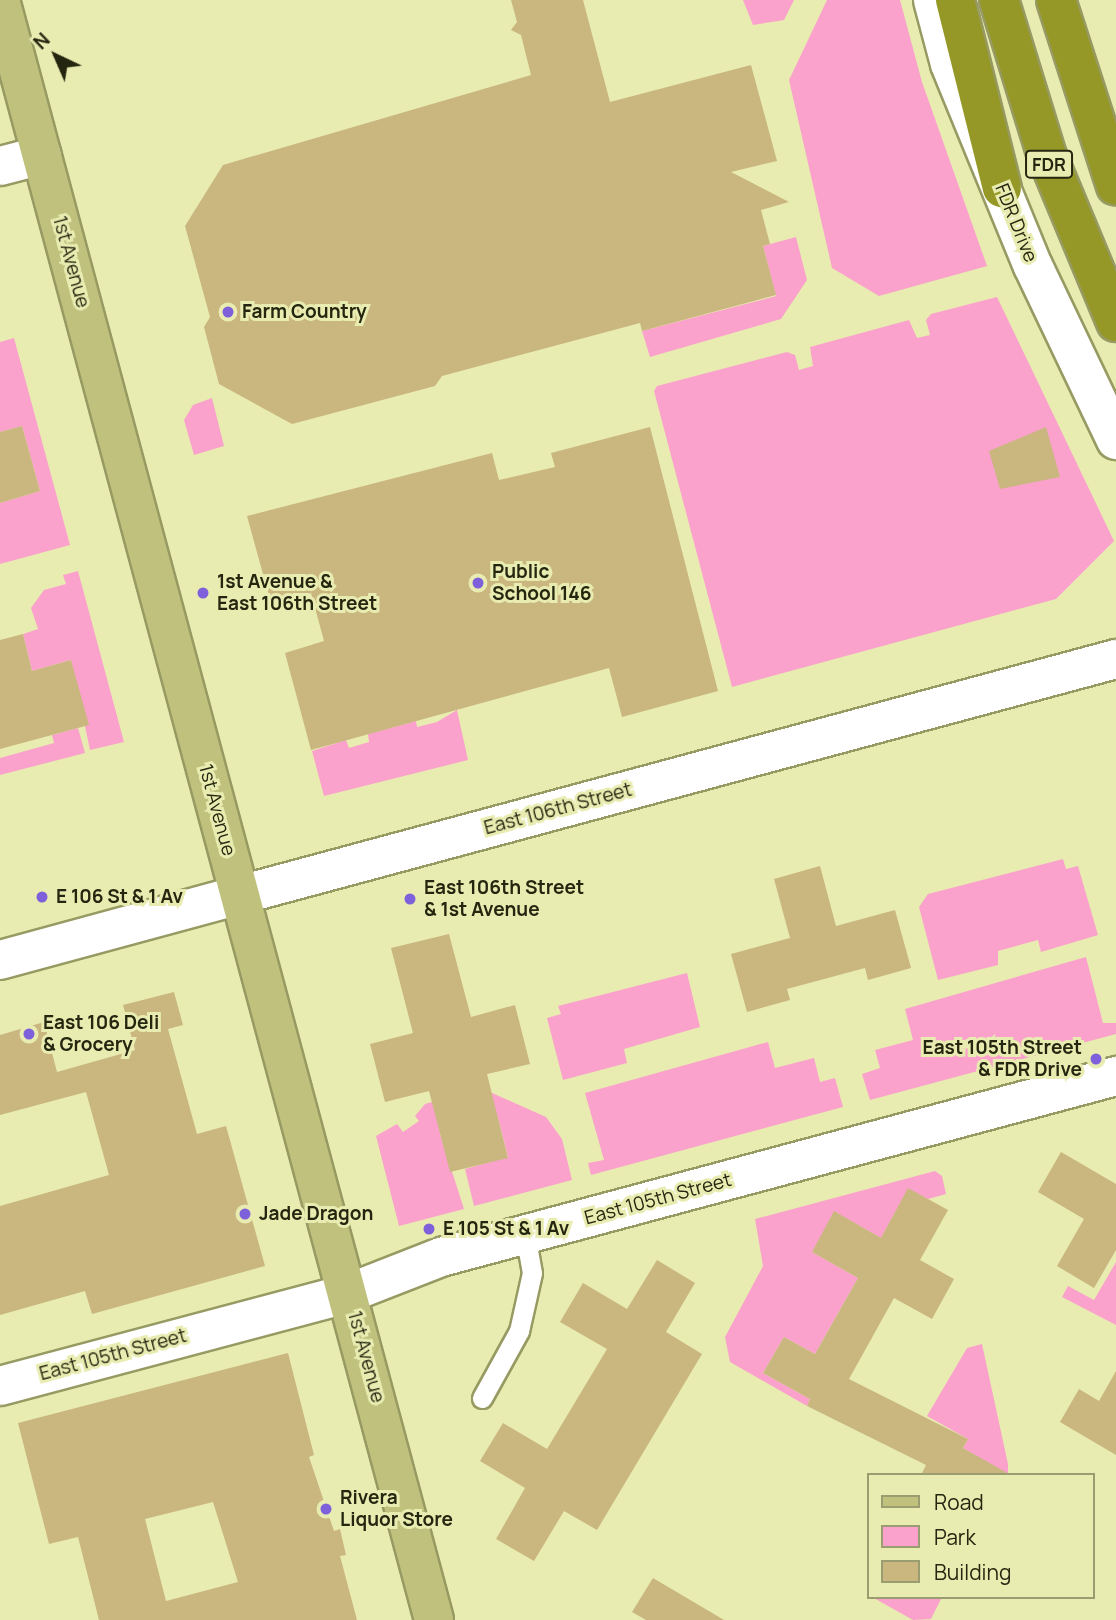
<!DOCTYPE html>
<html>
<head>
<meta charset="utf-8">
<style>
	body { margin:0 }
	#map { position:relative; width:1116px; height:1620px; overflow:hidden; background:#e8ecb1; font-family:Manrope,sans-serif }
	div>[style] { position:absolute }
	[style*='--x'] { left:calc(var(--x)*1px); top:calc(var(--y)*1px); width:calc(var(--w)*1px); rotate:calc(var(--a)*1deg) }
	.green>* { inset:0; background:#faa2cb }
	.building>* { inset:0; background:#cab67f }
	.roads { filter:drop-shadow(2px 0 #979a62) drop-shadow(-2px 0 #979a62) drop-shadow(0 2px #979a62) drop-shadow(0 -2px #979a62) }
	.lane>* { height:19px; margin:-9.5px; padding:0 9.5px; transform-origin:9.5px; border-radius:9.5px; background:#fff }
	.street>* { height:38px; margin:-19px; padding:0 19px; transform-origin:19px; border-radius:19px; background:#fff }
	.secondary>* { height:38px; margin:-19px; padding:0 19px; transform-origin:19px; border-radius:19px; background:#fff }
	.primary>* { height:38px; margin:-19px; padding:0 19px; transform-origin:19px; border-radius:19px; background:#bfc17d }
	.highway>* { height:38px; margin:-19px; padding:0 19px; transform-origin:19px; border-radius:19px; background:#959826 }
	.dots>* { width:19px; height:19px; translate:-50% -50%; box-sizing:border-box; border:4px solid #e8ecb1; border-radius:50% }
	span { translate:-50% -50%; white-space:nowrap; text-align:center; line-height:1.15; -webkit-text-stroke:6px #e8ecb1; paint-order:stroke }
	.shield-label span { padding:2px 5px; background:#e8ecb1; border:2px solid; border-radius:5px; -webkit-text-stroke-width:0 }
	.shield-label { font-size:18px; color:#25260f; font-weight:700 }
	.street-label { font-size:19px; color:#25260f }
	.poi-label { font-size:19px; color:#25260f; font-weight:700 }
	.left { translate:0 -50%; text-align:left }
	.right { translate:-100% -50%; text-align:right }
	.legend { position:absolute; left:867px; top:1473px; width:228px; height:126px; box-sizing:border-box; background:#e8ecb1; border:2px solid #9a9d70; margin:0; padding:9px 12px; list-style:none; font-size:21px; color:#25260f }
	.legend li { display:flex; align-items:center; gap:14px; height:35px }
	.legend b { width:35px; border:2px solid #9a9d70 }
	.north { position:absolute; left:21px; top:21px; width:70px; height:70px; -webkit-text-stroke:5px #e8ecb1; paint-order:stroke; rotate:316deg; font-size:19px; font-weight:700; line-height:28px; text-align:center; color:#25260f }
	.north::after { content:''; display:block; margin:auto; width:24px; height:32px; background:#25260f; clip-path:polygon(50% 0,100% 100%,50% 72%,0 100%) }
</style>
</head>
<body>
<div id="map">
	<div class="green">
		<i style="clip-path:polygon(743px 0,794px 0,784px 20px,753px 25px)"></i>
		<i style="clip-path:polygon(827px 0,900px 0,922px 82px,987px 266px,879px 296px,832px 268px,789px 80px)"></i>
		<i style="clip-path:polygon(796px 237px,807px 280px,781px 319px,650px 357px,642px 331px,776px 296px,763px 246px)"></i>
		<i style="clip-path:polygon(997px 297px,1114px 541px,1056px 599px,732px 687px,654px 391px,657px 386px,787px 352px,795px 355px,799px 370px,813px 366px,810px 347px,909px 320px,917px 338px,930px 335px,926px 320px,931px 314px)"></i>
		<i style="clip-path:polygon(14px 338px,70px 545px,0 564px,0 503px,40px 491px,22px 426px,0 432px,0 342px)"></i>
		<i style="clip-path:polygon(212px 398px,224px 446px,194px 455px,184px 420px,193px 405px)"></i>
		<i style="clip-path:polygon(78px 571px,124px 742px,90px 750px,71px 660px,32px 671px,23px 634px,38px 629px,31px 608px,44px 590px,66px 584px,63px 575px)"></i>
		<i style="clip-path:polygon(457px 710px,468px 760px,324px 796px,312px 751px,346px 740px,349px 748px,369px 742px,368px 734px,416px 721px,417px 727px,437px 722px)"></i>
		<i style="clip-path:polygon(78px 728px,85px 753px,0 775px,0 758px,54px 743px,52px 735px)"></i>
		<i style="clip-path:polygon(1063px 859px,1066px 869px,1078px 866px,1098px 935px,1041px 952px,1038px 940px,998px 951px,998px 965px,938px 980px,919px 907px,928px 894px)"></i>
		<i style="clip-path:polygon(1086px 957px,1103px 1023px,1116px 1023px,1116px 1034px,870px 1100px,862px 1074px,880px 1068px,875px 1050px,913px 1040px,905px 1009px)"></i>
		<i style="clip-path:polygon(687px 973px,700px 1027px,624px 1049px,627px 1063px,563px 1080px,547px 1018px,561px 1014px,558px 1006px)"></i>
		<i style="clip-path:polygon(768px 1042px,775px 1068px,814px 1058px,820px 1082px,835px 1078px,843px 1107px,591px 1175px,588px 1163px,604px 1160px,585px 1093px)"></i>
		<i style="clip-path:polygon(481px 1088px,546px 1117px,562px 1139px,572px 1180px,474px 1206px,465px 1169px,508px 1157px,498px 1118px)"></i>
		<i style="clip-path:polygon(439px 1100px,440px 1134px,464px 1209px,399px 1226px,376px 1136px,397px 1124px,403px 1132px,419px 1121px,415px 1116px,425px 1104px)"></i>
		<i style="clip-path:polygon(935px 1171px,942px 1176px,946px 1194px,928px 1199px,908px 1189px,881px 1238px,835px 1212px,812px 1252px,858px 1278px,815px 1354px,784px 1337px,763px 1373px,810px 1399px,807px 1406px,730px 1362px,725px 1337px,763px 1266px,755px 1219px)"></i>
		<i style="clip-path:polygon(1116px 1262px,1116px 1325px,1062px 1297px,1068px 1286px,1094px 1300px)"></i>
		<i style="clip-path:polygon(982px 1344px,1008px 1464px,1008px 1475px,963px 1448px,968px 1439px,927px 1416px,967px 1348px)"></i>
		<i style="clip-path:polygon(872px 1597px,942px 1597px,931px 1619px,913px 1620px)"></i>
	</div>
	<div class="building">
		<i style="clip-path:polygon(511px 0,583px 0,610px 102px,751px 65px,777px 161px,731px 172px,789px 202px,761px 210px,770px 244px,763px 246px,776px 295px,642px 331px,640px 323px,442px 376px,435px 386px,292px 424px,219px 384px,204px 327px,210px 317px,185px 226px,223px 165px,531px 75px,521px 35px,511px 30px,517px 22px)"></i>
		<i style="clip-path:polygon(22px 426px,40px 491px,0 503px,0 432px)"></i>
		<i style="clip-path:polygon(650px 427px,718px 691px,622px 717px,609px 668px,311px 750px,285px 653px,324px 641px,311px 593px,271px 603px,247px 516px,492px 453px,499px 480px,555px 467px,551px 453px)"></i>
		<i style="clip-path:polygon(1046px 427px,1060px 477px,1000px 489px,989px 451px)"></i>
		<i style="clip-path:polygon(23px 634px,32px 671px,71px 660px,89px 725px,0 749px,0 640px)"></i>
		<i style="clip-path:polygon(820px 866px,836px 926px,895px 910px,911px 968px,868px 980px,865px 968px,787px 989px,790px 1000px,747px 1012px,731px 954px,790px 938px,774px 879px)"></i>
		<i style="clip-path:polygon(449px 934px,471px 1017px,515px 1005px,530px 1064px,487px 1074px,508px 1158px,450px 1172px,429px 1091px,385px 1102px,370px 1044px,413px 1033px,391px 948px)"></i>
		<i style="clip-path:polygon(174px 992px,183px 1025px,168px 1029px,197px 1134px,226px 1126px,265px 1266px,92px 1314px,85px 1291px,0 1315px,0 1206px,109px 1175px,86px 1092px,0 1115px,0 1035px,44px 1022px,57px 1072px,135px 1050px,123px 1005px)"></i>
		<i style="clip-path:polygon(1061px 1152px,1116px 1184px,1116px 1250px,1094px 1288px,1057px 1266px,1084px 1219px,1038px 1192px)"></i>
		<i style="clip-path:polygon(908px 1188px,948px 1210px,920px 1260px,954px 1279px,932px 1319px,894px 1298px,849px 1379px,968px 1439px,963px 1448px,1011px 1475px,921px 1475px,926px 1465px,807px 1406px,810px 1399px,763px 1373px,784px 1337px,815px 1354px,858px 1278px,812px 1252px,834px 1211px,881px 1238px)"></i>
		<i style="clip-path:polygon(657px 1260px,695px 1283px,666px 1332px,702px 1354px,597px 1530px,564px 1511px,534px 1561px,496px 1539px,525px 1488px,480px 1461px,503px 1423px,547px 1449px,607px 1349px,560px 1322px,583px 1283px,627px 1309px)"></i>
		<i style="clip-path:polygon(evenodd,288px 1353px,314px 1455px,309px 1457px,334px 1531px,340px 1529px,346px 1555px,340px 1556px,357px 1620px,99px 1620px,78px 1537px,49px 1544px,18px 1423px,288px 1353px,213px 1502px,238px 1582px,166px 1601px,145px 1519px,213px 1502px)"></i>
		<i style="clip-path:polygon(1116px 1371px,1116px 1455px,1060px 1422px,1079px 1389px,1099px 1401px)"></i>
		<i style="clip-path:polygon(653px 1578px,724px 1620px,646px 1620px,632px 1612px)"></i>
	</div>
	<div class="roads">
		<div class="lane">
			<i style="--x:482;--y:1398;--w:77;--a:-61.1"></i>
			<i style="--x:519;--y:1331;--w:59;--a:-77.4"></i>
			<i style="--x:532;--y:1273;--w:39;--a:-100"></i>
		</div>
		<div class="street">
			<i style="--x:933;--y:0;--w:66;--a:75.1"></i>
			<i style="--x:950;--y:64;--w:218;--a:67.7"></i>
			<i style="--x:1033;--y:266;--w:193;--a:64.5"></i>
			<i style="--x:0;--y:166;--w:43;--a:-14.7"></i>
			<i style="--x:240;--y:895;--w:907;--a:-15.08"></i>
			<i style="--x:0;--y:1386;--w:361;--a:-14.9"></i>
			<i style="--x:349;--y:1293;--w:99;--a:-21.4"></i>
			<i style="--x:441;--y:1257;--w:699;--a:-15.01"></i>
		</div>
		<div class="secondary">
			<i style="--x:0;--y:960;--w:249;--a:-15.2"></i>
		</div>
		<div class="primary">
			<i style="--x:0;--y:0;--w:1677;--a:75"></i>
		</div>
		<div class="highway">
			<i style="--x:955;--y:0;--w:194;--a:76"></i>
			<i style="--x:999;--y:0;--w:163;--a:72.9"></i>
			<i style="--x:1047;--y:156;--w:180;--a:67.4"></i>
			<i style="--x:1056;--y:0;--w:195;--a:72.1"></i>
		</div>
	</div>
	<div class="dots">
		<i style="left:228px;top:312px;background:#7e60db"></i>
		<i style="left:478px;top:583px;background:#7e60db"></i>
		<i style="left:203px;top:593px;background:#7e60db"></i>
		<i style="left:42px;top:897px;background:#7e60db"></i>
		<i style="left:410px;top:899px;background:#7e60db"></i>
		<i style="left:29px;top:1034px;background:#7e60db"></i>
		<i style="left:1096px;top:1059px;background:#7e60db"></i>
		<i style="left:245px;top:1214px;background:#7e60db"></i>
		<i style="left:429px;top:1229px;background:#7e60db"></i>
		<i style="left:326px;top:1509px;background:#7e60db"></i>
	</div>
	<div class="shield-label">
		<span style="left:1049px;top:164px">FDR</span>
	</div>
	<div class="street-label">
		<span style="left:1016px;top:223px;rotate:68deg">FDR Drive</span>
		<span style="left:71px;top:262px;rotate:75deg">1st Avenue</span>
		<span style="left:558px;top:809px;rotate:-15deg">East 106th Street</span>
		<span style="left:217px;top:810px;rotate:75deg">1st Avenue</span>
		<span style="left:658px;top:1199px;rotate:-15deg">East 105th Street</span>
		<span style="left:113px;top:1355px;rotate:-15deg">East 105th Street</span>
		<span style="left:366px;top:1357px;rotate:75deg">1st Avenue</span>
	</div>
	<div class="poi-label">
		<span class="left" style="left:242px;top:312px">Farm Country</span>
		<span class="left" style="left:492px;top:583px">Public<br>School 146</span>
		<span class="left" style="left:217px;top:593px">1st Avenue &amp;<br>East 106th Street</span>
		<span class="left" style="left:424px;top:899px">East 106th Street<br>&amp; 1st Avenue</span>
		<span class="left" style="left:56px;top:897px">E 106 St &amp; 1 Av</span>
		<span class="left" style="left:43px;top:1034px">East 106 Deli<br>&amp; Grocery</span>
		<span class="right" style="left:1082px;top:1059px">East 105th Street<br>&amp; FDR Drive</span>
		<span class="left" style="left:259px;top:1214px">Jade Dragon</span>
		<span class="left" style="left:443px;top:1229px">E 105 St &amp; 1 Av</span>
		<span class="left" style="left:340px;top:1509px">Rivera<br>Liquor Store</span>
	</div>
	<ul class="legend">
	<li><b style="height:9px;background:#bfc17d"></b>Road</li>
	<li><b style="height:19px;background:#faa2cb"></b>Park</li>
	<li><b style="height:19px;background:#cab67f"></b>Building</li>
	</ul>
	<div class="north">N</div>
</div>
</body>
</html>
